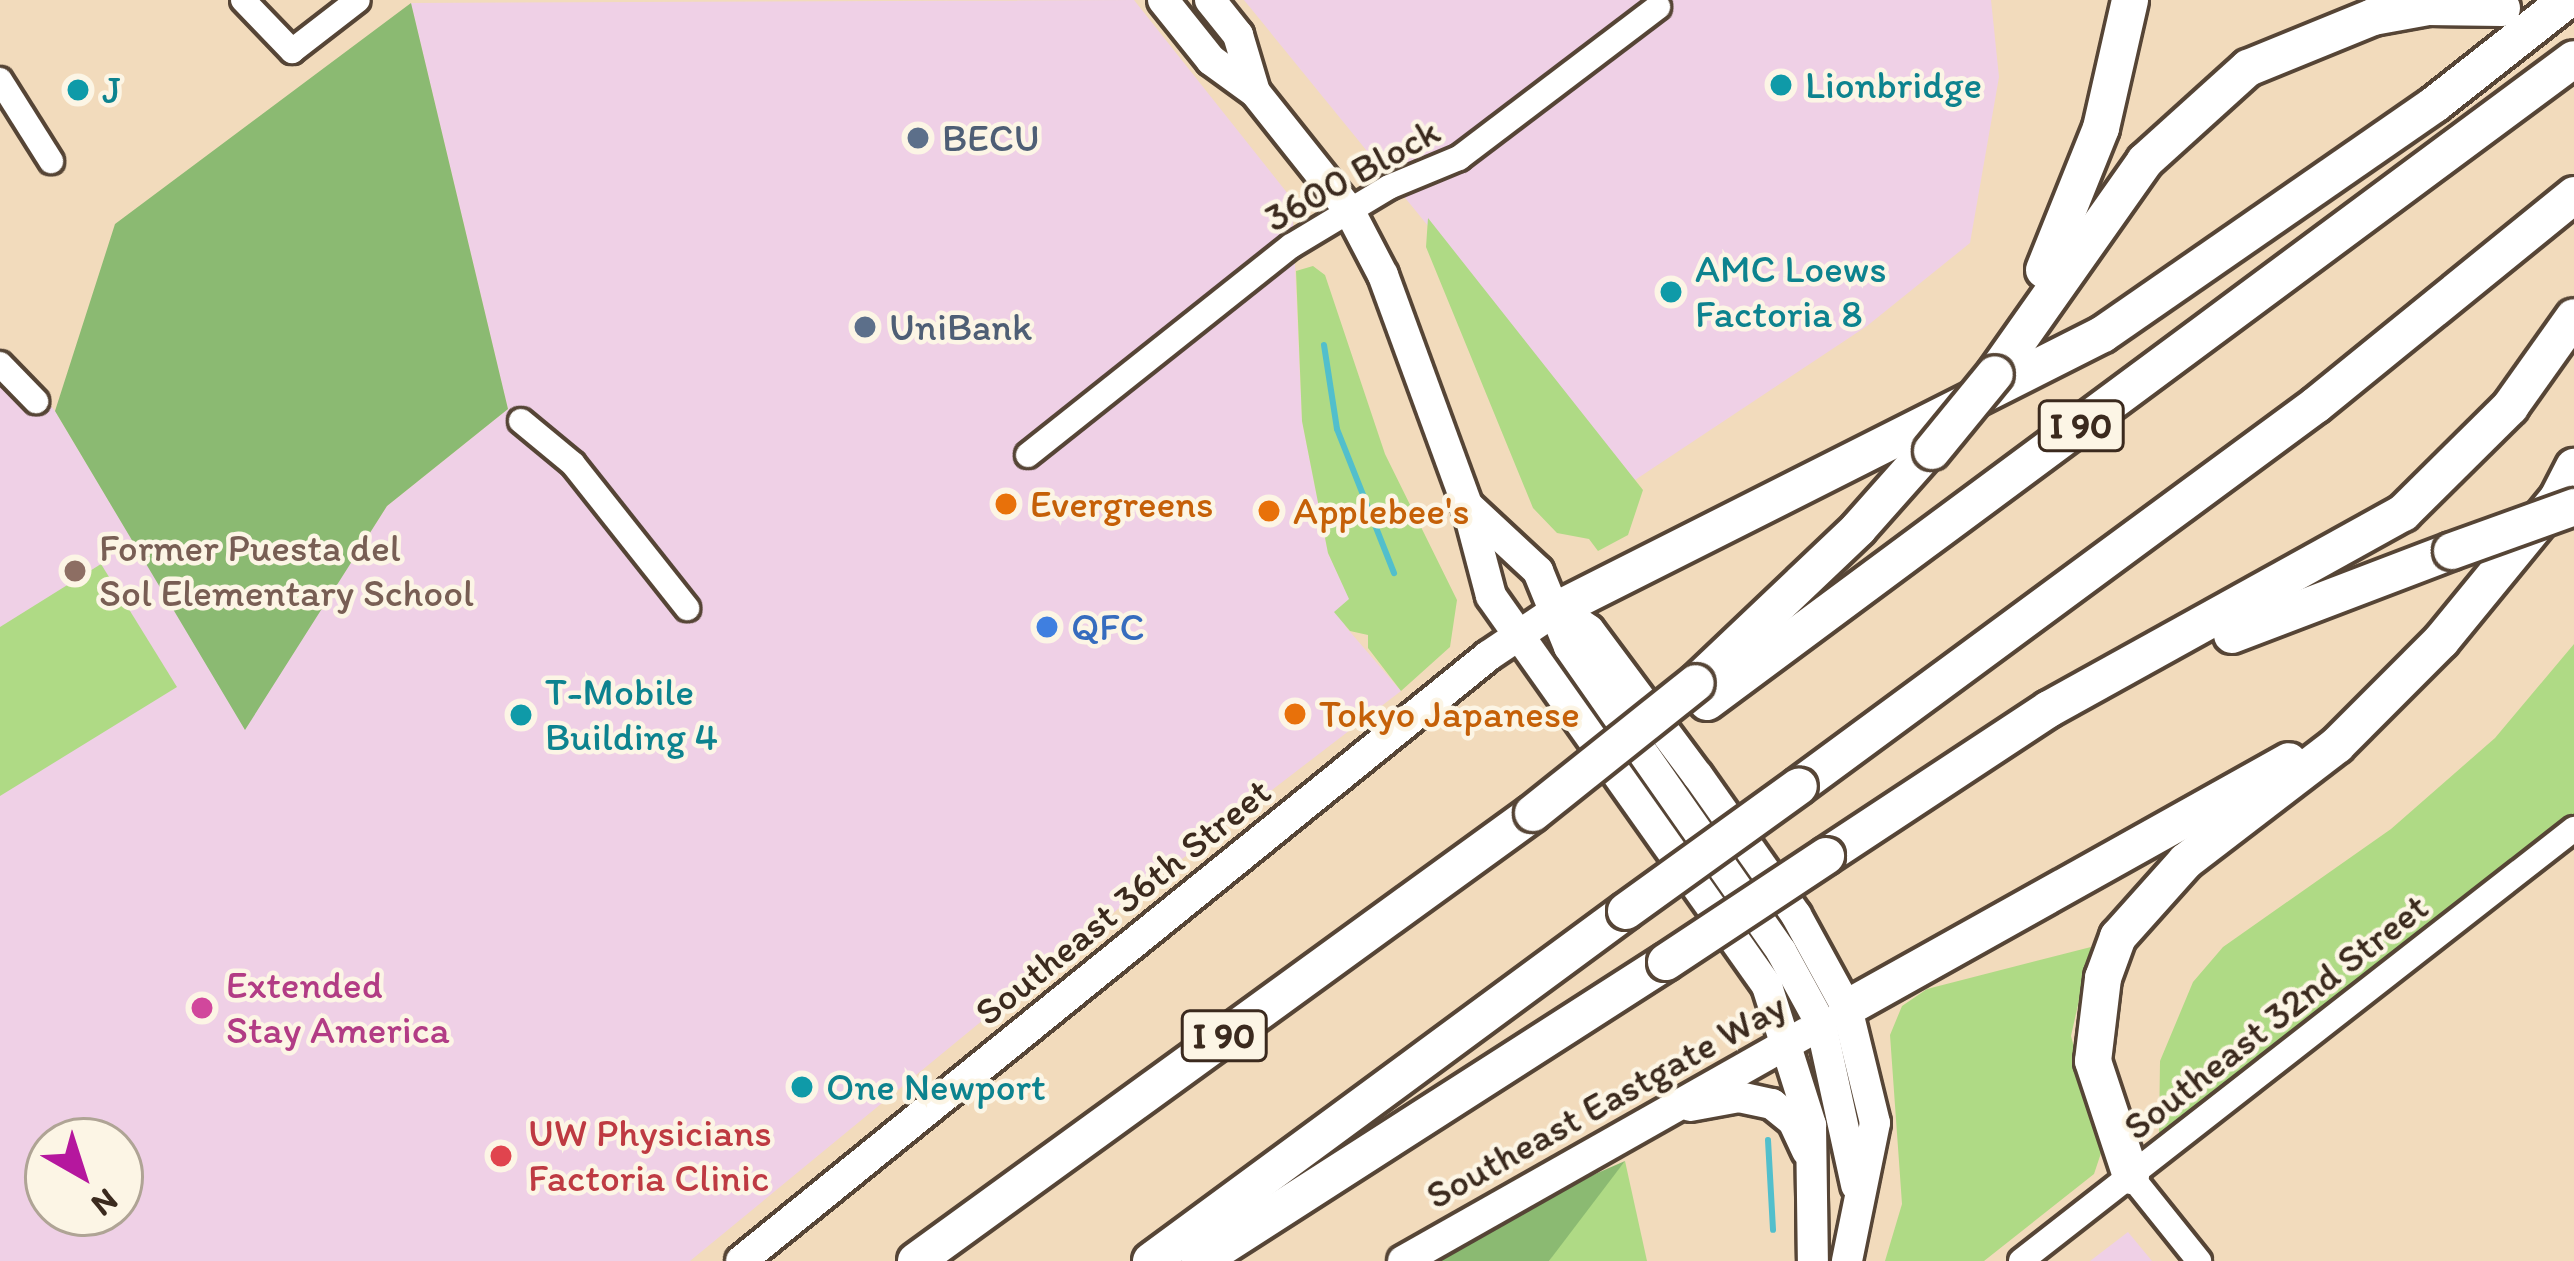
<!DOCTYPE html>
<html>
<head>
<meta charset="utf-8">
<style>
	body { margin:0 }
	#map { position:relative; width:2574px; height:1261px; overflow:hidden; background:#f2dbbc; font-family:Itim,sans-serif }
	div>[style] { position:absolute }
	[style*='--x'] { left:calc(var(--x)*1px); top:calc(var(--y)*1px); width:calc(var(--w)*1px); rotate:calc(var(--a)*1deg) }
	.built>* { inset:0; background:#efd0e6 }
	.green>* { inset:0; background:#afda85 }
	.forest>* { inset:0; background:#8bba72 }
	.stream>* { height:6px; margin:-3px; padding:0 3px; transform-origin:3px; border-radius:3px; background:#52bfcc }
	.roads { filter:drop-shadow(3px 0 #564536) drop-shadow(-3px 0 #564536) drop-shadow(0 3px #564536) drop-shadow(0 -3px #564536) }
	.minor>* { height:24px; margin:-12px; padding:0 12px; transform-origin:12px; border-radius:12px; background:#fff }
	.major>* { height:30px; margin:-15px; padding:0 15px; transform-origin:15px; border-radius:15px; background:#fff }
	.highway>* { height:36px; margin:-18px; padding:0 18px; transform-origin:18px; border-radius:18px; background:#fff }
	.bridges { filter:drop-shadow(3px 0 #564536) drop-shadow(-3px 0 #564536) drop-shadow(0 3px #564536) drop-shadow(0 -3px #564536) }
	.highway-bridge>* { height:36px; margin:-18px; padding:0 18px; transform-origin:18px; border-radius:18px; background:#fff }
	.dots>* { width:33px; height:33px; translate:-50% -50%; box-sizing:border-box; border:6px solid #fcf5e5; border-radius:50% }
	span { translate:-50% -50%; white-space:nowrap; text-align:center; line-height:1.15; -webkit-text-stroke:9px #fcf5e5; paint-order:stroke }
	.shield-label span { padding:3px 9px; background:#fcf5e5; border:3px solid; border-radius:9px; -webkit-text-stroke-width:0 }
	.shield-label { font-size:36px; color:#3b2a1e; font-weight:700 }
	.culture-label { font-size:39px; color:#0d838f }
	.left { translate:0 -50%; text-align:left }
	.service-label { font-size:39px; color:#4e5e75 }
	.street-label { font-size:39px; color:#3b2a1e }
	.food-label { font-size:39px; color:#c56008 }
	.education-label { font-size:39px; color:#785e54 }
	.shop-label { font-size:39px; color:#366cbe }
	.hotel-label { font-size:39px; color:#b23c85 }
	.health-label { font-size:39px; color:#be3a42 }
	.north { position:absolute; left:24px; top:1117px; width:120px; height:120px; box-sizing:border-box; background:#fcf5e5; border:3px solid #afa495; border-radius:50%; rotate:141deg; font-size:33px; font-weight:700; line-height:48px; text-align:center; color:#3b2a1e }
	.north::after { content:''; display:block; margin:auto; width:42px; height:54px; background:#b5179e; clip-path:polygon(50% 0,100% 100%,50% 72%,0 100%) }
</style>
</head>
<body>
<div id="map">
	<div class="built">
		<i style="clip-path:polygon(evenodd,1134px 0,1292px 199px,1302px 421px,1328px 553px,1350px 600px,1345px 626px,1401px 691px,1135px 895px,690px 1261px,0 1261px,0 348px,55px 411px,245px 729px,387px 506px,508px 409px,411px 3px,1134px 0,48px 1141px,120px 1141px,120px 1213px,48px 1213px,48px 1141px)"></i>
		<i style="clip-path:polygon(1244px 0,1991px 0,1999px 77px,1970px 243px,1867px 326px,1635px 480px)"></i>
		<i style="clip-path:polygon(2128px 1232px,2152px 1261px,2090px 1261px)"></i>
	</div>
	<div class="green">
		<i style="clip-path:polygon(1428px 218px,1643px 490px,1628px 535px,1598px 551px,1589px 539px,1557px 533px,1533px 508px,1426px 247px)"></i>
		<i style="clip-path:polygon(1313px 266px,1325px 275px,1385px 454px,1457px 600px,1450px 647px,1401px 691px,1368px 648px,1368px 635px,1350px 631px,1334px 612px,1349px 599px,1328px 553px,1302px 421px,1296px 271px)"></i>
		<i style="clip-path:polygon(101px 564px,177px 687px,0 796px,0 627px)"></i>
		<i style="clip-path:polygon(2574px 644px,2574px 814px,2159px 1135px,2160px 1061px,2193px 982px,2223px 947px,2391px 829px,2495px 738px)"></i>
		<i style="clip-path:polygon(2091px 947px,2071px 1036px,2102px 1150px,2094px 1174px,1984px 1261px,1885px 1261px,1902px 1204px,1890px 1035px,1902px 1006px,1927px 989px)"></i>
		<i style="clip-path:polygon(1625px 1161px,1647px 1261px,1549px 1261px,1572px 1225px)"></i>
	</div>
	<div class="forest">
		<i style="clip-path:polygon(411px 3px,508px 409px,387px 506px,245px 730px,55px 411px,115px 224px)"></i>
		<i style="clip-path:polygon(1625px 1161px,1549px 1261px,1433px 1261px,1533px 1201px)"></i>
	</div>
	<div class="stream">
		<i style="--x:1324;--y:345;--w:85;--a:81.2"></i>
		<i style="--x:1337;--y:429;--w:155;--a:68.4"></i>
		<i style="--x:1768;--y:1140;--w:90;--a:86.8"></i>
	</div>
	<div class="roads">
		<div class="minor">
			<i style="--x:243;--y:0;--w:71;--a:46.1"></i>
			<i style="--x:292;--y:51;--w:83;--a:-37.7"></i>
			<i style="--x:0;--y:80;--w:96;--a:57.8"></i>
			<i style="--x:0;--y:364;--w:52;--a:45.8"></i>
			<i style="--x:521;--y:421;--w:67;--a:39.6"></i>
			<i style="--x:573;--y:464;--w:184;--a:51.6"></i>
			<i style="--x:1028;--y:455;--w:336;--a:-38.5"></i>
			<i style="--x:1291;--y:246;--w:114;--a:-31"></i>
			<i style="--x:1389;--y:187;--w:76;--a:-22.5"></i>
			<i style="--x:1459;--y:158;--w:250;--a:-37.2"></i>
			<i style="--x:2131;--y:1176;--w:109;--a:51.3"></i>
			<i style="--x:2021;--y:1261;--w:702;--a:-38"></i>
		</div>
		<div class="major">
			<i style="--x:1163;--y:0;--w:77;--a:51.3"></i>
			<i style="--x:1211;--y:60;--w:54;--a:36"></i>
			<i style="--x:1255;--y:92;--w:151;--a:51.5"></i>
			<i style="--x:1349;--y:210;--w:73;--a:62.4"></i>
			<i style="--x:1383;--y:275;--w:245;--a:69.9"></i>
			<i style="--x:1467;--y:505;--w:94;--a:75.2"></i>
			<i style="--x:1491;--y:596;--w:478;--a:54.7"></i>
			<i style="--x:1767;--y:986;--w:146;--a:72.4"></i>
			<i style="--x:1811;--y:1125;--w:136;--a:89.2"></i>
			<i style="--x:1210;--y:0;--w:45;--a:51.3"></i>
			<i style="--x:1238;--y:35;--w:59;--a:73.4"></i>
			<i style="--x:1467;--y:505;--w:97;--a:42.9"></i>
			<i style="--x:1538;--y:571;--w:82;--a:67.8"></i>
			<i style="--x:1569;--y:647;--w:371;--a:55.1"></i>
			<i style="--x:1781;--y:951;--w:83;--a:61.3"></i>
			<i style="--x:1821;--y:1024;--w:165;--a:77.7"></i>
			<i style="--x:1558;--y:609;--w:37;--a:34"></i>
			<i style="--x:1589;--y:630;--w:182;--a:53.3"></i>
			<i style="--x:1698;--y:776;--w:170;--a:54.8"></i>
			<i style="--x:1796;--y:915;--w:106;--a:61.3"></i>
			<i style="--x:1847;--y:1008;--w:118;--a:76.3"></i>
			<i style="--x:1875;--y:1123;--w:141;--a:101.5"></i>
			<i style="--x:1690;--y:1106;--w:50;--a:-10.4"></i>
			<i style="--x:1739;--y:1097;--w:34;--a:12"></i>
			<i style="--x:1772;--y:1104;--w:27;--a:39"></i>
			<i style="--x:1793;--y:1121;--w:33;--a:65"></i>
			<i style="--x:741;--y:1261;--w:961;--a:-39"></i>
			<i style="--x:1488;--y:656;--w:84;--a:-33.9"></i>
			<i style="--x:1403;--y:1261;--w:463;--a:-29.5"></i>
		</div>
		<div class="highway">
			<i style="--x:2044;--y:270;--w:153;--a:-68.1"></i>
			<i style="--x:2101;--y:128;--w:131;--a:-77.2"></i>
			<i style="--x:1995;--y:374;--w:261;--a:-54.8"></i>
			<i style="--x:2145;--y:161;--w:139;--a:-42.1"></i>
			<i style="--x:2248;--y:68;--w:135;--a:-22.2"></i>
			<i style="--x:2373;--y:17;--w:56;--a:-10.3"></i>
			<i style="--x:2428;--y:7;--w:74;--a:0.8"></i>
			<i style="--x:1558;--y:609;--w:610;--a:-26.77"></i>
			<i style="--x:2103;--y:334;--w:404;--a:-34.7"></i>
			<i style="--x:2435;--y:104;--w:168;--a:-38.2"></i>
			<i style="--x:2232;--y:635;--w:235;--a:-20.9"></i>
			<i style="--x:1696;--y:683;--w:224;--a:-43.5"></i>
			<i style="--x:1858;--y:529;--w:130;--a:-48.4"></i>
			<i style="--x:1707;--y:702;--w:1079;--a:-36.56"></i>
			<i style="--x:1799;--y:786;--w:642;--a:-36.39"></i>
			<i style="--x:2316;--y:405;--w:333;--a:-39.1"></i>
			<i style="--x:1826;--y:856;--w:267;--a:-33.4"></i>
			<i style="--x:2049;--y:709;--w:405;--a:-29"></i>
			<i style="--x:2403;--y:513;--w:151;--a:-44.7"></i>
			<i style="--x:2510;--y:407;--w:110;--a:-54.6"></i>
			<i style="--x:1847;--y:1008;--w:506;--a:-29.2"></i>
			<i style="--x:2131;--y:1176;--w:121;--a:-108.3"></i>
			<i style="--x:2093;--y:1061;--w:84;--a:-83.1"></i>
			<i style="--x:2103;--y:978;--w:44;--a:-69.9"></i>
			<i style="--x:2118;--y:937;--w:102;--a:-48.2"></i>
			<i style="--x:2186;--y:861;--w:190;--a:-37.5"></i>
			<i style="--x:2337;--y:745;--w:147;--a:-45"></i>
			<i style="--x:2441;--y:641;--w:185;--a:-50.7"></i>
			<i style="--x:2558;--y:498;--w:35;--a:-63"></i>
			<i style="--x:916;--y:1261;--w:762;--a:-35.98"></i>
			<i style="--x:1151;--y:1261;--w:590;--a:-36.38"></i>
			<i style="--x:1200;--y:1261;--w:554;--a:-32.69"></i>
		</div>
	</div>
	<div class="bridges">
		<div class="highway-bridge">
			<i style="--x:1932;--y:451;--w:99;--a:-50.7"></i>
			<i style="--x:2452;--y:551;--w:130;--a:-19.8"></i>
			<i style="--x:1533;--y:813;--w:208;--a:-38.6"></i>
			<i style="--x:1626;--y:911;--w:213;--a:-35.8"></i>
			<i style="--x:1666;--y:962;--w:192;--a:-33.5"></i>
		</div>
	</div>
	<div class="dots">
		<i style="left:1781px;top:85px;background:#0f9aa8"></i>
		<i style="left:78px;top:90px;background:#0f9aa8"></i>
		<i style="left:918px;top:138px;background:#5c6f8a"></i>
		<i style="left:1671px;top:292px;background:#0f9aa8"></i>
		<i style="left:865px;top:327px;background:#5c6f8a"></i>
		<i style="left:1006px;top:504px;background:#e8710a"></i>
		<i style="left:1269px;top:511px;background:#e8710a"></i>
		<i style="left:75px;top:571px;background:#8d6e63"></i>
		<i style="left:1047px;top:627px;background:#3f7fe0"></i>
		<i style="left:1295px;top:714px;background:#e8710a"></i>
		<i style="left:521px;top:715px;background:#0f9aa8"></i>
		<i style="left:202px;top:1008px;background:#d1479c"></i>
		<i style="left:802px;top:1087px;background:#0f9aa8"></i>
		<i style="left:501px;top:1156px;background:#e0444e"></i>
	</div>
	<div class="shield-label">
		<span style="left:2081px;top:426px">I 90</span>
		<span style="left:1224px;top:1036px">I 90</span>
	</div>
	<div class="culture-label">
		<span class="left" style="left:1805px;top:85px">Lionbridge</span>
		<span class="left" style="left:102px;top:90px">J</span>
		<span class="left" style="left:1695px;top:292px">AMC Loews<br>Factoria 8</span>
		<span class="left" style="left:545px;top:715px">T-Mobile<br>Building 4</span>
		<span class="left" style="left:826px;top:1087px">One Newport</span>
	</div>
	<div class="service-label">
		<span class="left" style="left:942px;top:138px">BECU</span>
		<span class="left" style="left:889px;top:327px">UniBank</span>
	</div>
	<div class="street-label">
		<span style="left:1352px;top:175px;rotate:-29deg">3600 Block</span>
		<span style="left:1123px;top:902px;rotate:-39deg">Southeast 36th Street</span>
		<span style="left:2276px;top:1017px;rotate:-38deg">Southeast 32nd Street</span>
		<span style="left:1606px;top:1101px;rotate:-29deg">Southeast Eastgate Way</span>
	</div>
	<div class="food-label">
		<span class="left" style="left:1030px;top:504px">Evergreens</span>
		<span class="left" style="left:1293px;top:511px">Applebee's</span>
		<span class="left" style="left:1319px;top:714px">Tokyo Japanese</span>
	</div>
	<div class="education-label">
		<span class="left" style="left:99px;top:571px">Former Puesta del<br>Sol Elementary School</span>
	</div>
	<div class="shop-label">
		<span class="left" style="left:1071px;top:627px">QFC</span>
	</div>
	<div class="hotel-label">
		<span class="left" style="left:226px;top:1008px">Extended<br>Stay America</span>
	</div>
	<div class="health-label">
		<span class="left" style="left:528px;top:1156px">UW Physicians<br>Factoria Clinic</span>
	</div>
	<div class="north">N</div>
</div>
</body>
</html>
